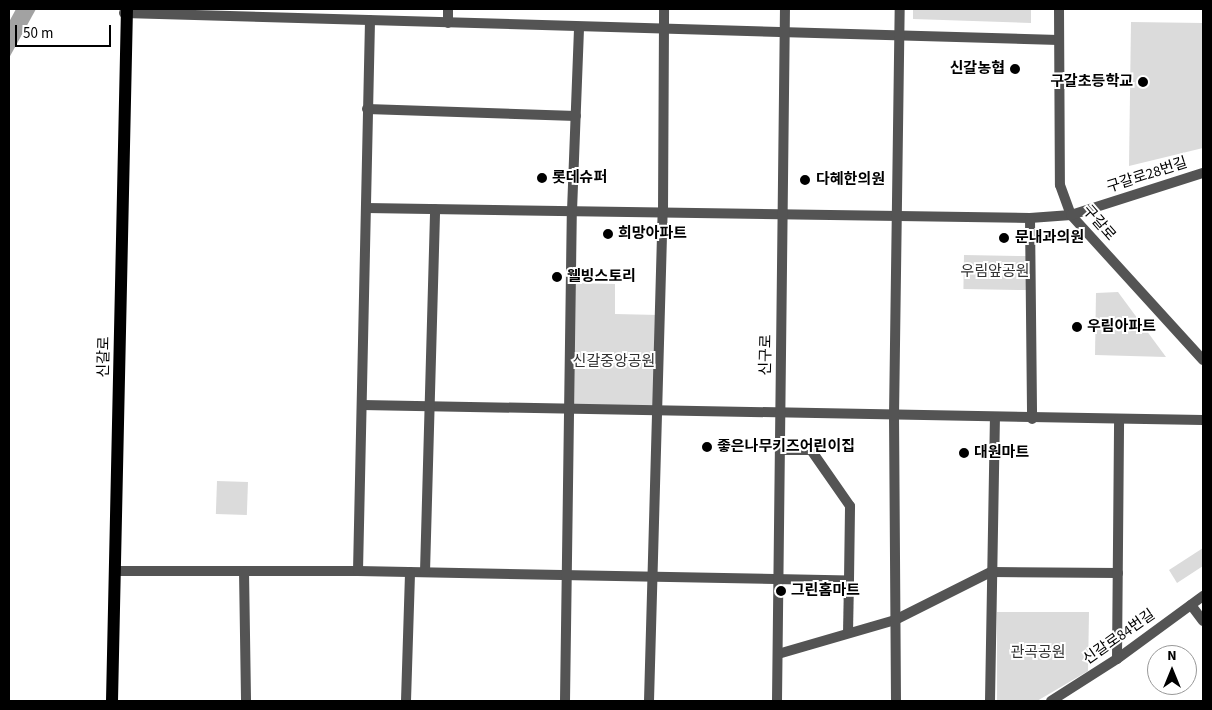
<!DOCTYPE html>
<html>
<head>
<meta charset="utf-8">
<style>
	body { margin:0 }
	#map { position:relative; width:1212px; height:710px; overflow:hidden; background:#fff; font-family:"Source Sans 3","Noto Sans KR",sans-serif }
	div>[style] { position:absolute }
	[style*='--x'] { left:calc(var(--x)*1px); top:calc(var(--y)*1px); width:calc(var(--w)*1px); rotate:calc(var(--a)*1deg) }
	.green>* { inset:0; background:#dbdbdb; transform-origin:0 0 }
	.water>* { inset:0; background:#a2a2a2 }
	.minor>* { height:10px; margin:-5px; padding:0 5px; transform-origin:5px; border-radius:5px; background:#545454 }
	.tertiary>* { height:10px; margin:-5px; padding:0 5px; transform-origin:5px; border-radius:5px; background:#545454 }
	.primary>* { height:12px; margin:-6px; padding:0 6px; transform-origin:6px; border-radius:6px; background:#000 }
	.dots>* { width:14px; height:14px; translate:-50% -50%; box-sizing:border-box; border:2px solid #fff; border-radius:50% }
	span { translate:-50% -50%; white-space:nowrap; text-align:center; line-height:1.15; -webkit-text-stroke:4px #fff; paint-order:stroke }
	.poi-label { font-size:15px; color:#000; font-weight:700 }
	.right { translate:-100% -50%; text-align:right }
	.left { translate:0 -50%; text-align:left }
	.street-label { font-size:15px; color:#000 }
	.park-label { font-size:15px; color:#323232 }
	.frame { position:absolute; inset:0; border:10px solid #000; pointer-events:none }
	.north { position:absolute; left:1147px; top:645px; width:50px; height:50px; box-sizing:border-box; background:#fff; border:1px solid #999; border-radius:50%; rotate:0deg; font-size:14px; font-weight:700; line-height:20px; text-align:center; color:#000 }
	.north::after { content:''; display:block; margin:auto; width:18px; height:22px; background:#000; clip-path:polygon(50% 0,100% 100%,50% 72%,0 100%) }
	.scale { position:absolute; left:15px; top:25px; width:96px; height:22px; box-sizing:border-box; border:2px solid #000; border-top:0; padding-left:6px; font-size:15px; line-height:18px; white-space:nowrap; color:#000; -webkit-text-stroke:4px #fff; paint-order:stroke }
</style>
</head>
<body>
<div id="map">
	<div class="green">
		<i style="clip-path:polygon(913px 9px,1031px 9px,1031px 23px,913px 19px)"></i>
		<i style="clip-path:polygon(1131px 22px,1203px 23px,1203px 148px,1129px 166px)"></i>
		<i style="left:964px;top:255px;width:63px;height:34px;rotate:1deg"></i>
		<i style="clip-path:polygon(571px 283px,615px 284px,615px 314px,659px 315px,657px 411px,569px 409px)"></i>
		<i style="clip-path:polygon(1118px 292px,1166px 357px,1095px 355px,1096px 293px)"></i>
		<i style="left:217px;top:481px;width:31px;height:33px;rotate:2deg"></i>
		<i style="clip-path:polygon(1203px 548px,1203px 566px,1177px 583px,1169px 570px)"></i>
		<i style="clip-path:polygon(997px 612px,1089px 612px,1088px 671px,1037px 701px,997px 701px)"></i>
	</div>
	<div class="water">
		<i style="clip-path:polygon(16px 9px,36px 9px,9px 58px,9px 22px)"></i>
	</div>
	<div class="minor">
		<i style="--x:124;--y:13;--w:935;--a:1.65"></i>
		<i style="--x:448;--y:23;--w:14;--a:-90"></i>
		<i style="--x:367;--y:109;--w:209;--a:1.9"></i>
		<i style="--x:366;--y:208;--w:664;--a:0.86"></i>
		<i style="--x:1030;--y:218;--w:41;--a:-4.2"></i>
		<i style="--x:1030;--y:218;--w:201;--a:89.4"></i>
		<i style="--x:362;--y:405;--w:841;--a:1.02"></i>
		<i style="--x:117;--y:571;--w:241;--a:0"></i>
		<i style="--x:358;--y:571;--w:491;--a:1.1"></i>
		<i style="--x:849;--y:580;--w:74;--a:-89.2"></i>
		<i style="--x:850;--y:506;--w:68;--a:-124.9"></i>
		<i style="--x:811;--y:450;--w:31;--a:180"></i>
		<i style="--x:244;--y:571;--w:130;--a:89.1"></i>
		<i style="--x:358;--y:571;--w:551;--a:-88.75"></i>
		<i style="--x:425;--y:572;--w:363;--a:-88.4"></i>
		<i style="--x:1191;--y:605;--w:20;--a:53"></i>
		<i style="--x:848;--y:633;--w:53;--a:-88.9"></i>
		<i style="--x:778;--y:654;--w:122;--a:-16.2"></i>
		<i style="--x:895;--y:620;--w:107;--a:-26.6"></i>
		<i style="--x:991;--y:572;--w:127;--a:0.5"></i>
		<i style="--x:1117;--y:659;--w:240;--a:-89.5"></i>
		<i style="--x:406;--y:701;--w:129;--a:-88.2"></i>
		<i style="--x:565;--y:701;--w:490;--a:-89.2"></i>
		<i style="--x:572;--y:211;--w:183;--a:-87.8"></i>
		<i style="--x:649;--y:701;--w:488;--a:-88.4"></i>
		<i style="--x:663;--y:213;--w:204;--a:-89.7"></i>
		<i style="--x:777;--y:701;--w:692;--a:-89.34"></i>
		<i style="--x:896;--y:701;--w:285;--a:-90.4"></i>
		<i style="--x:894;--y:416;--w:407;--a:-89.2"></i>
		<i style="--x:990;--y:701;--w:283;--a:-89"></i>
		<i style="--x:1051;--y:701;--w:78;--a:-32.5"></i>
		<i style="--x:1117;--y:659;--w:107;--a:-36.2"></i>
	</div>
	<div class="tertiary">
		<i style="--x:1059;--y:9;--w:176;--a:89.7"></i>
		<i style="--x:1060;--y:185;--w:32;--a:70"></i>
		<i style="--x:1071;--y:215;--w:196;--a:47.7"></i>
		<i style="--x:1071;--y:215;--w:139;--a:-17.7"></i>
	</div>
	<div class="primary">
		<i style="--x:112;--y:701;--w:692;--a:-88.76"></i>
	</div>
	<div class="dots">
		<i style="left:1015px;top:69px;background:#000"></i>
		<i style="left:1143px;top:82px;background:#000"></i>
		<i style="left:542px;top:178px;background:#000"></i>
		<i style="left:805px;top:180px;background:#000"></i>
		<i style="left:608px;top:234px;background:#000"></i>
		<i style="left:1004px;top:238px;background:#000"></i>
		<i style="left:557px;top:277px;background:#000"></i>
		<i style="left:1077px;top:327px;background:#000"></i>
		<i style="left:707px;top:447px;background:#000"></i>
		<i style="left:964px;top:453px;background:#000"></i>
		<i style="left:781px;top:591px;background:#000"></i>
	</div>
	<div class="poi-label">
		<span class="right" style="left:1005px;top:69px">신갈농협</span>
		<span class="right" style="left:1133px;top:82px">구갈초등학교</span>
		<span class="left" style="left:552px;top:178px">롯데슈퍼</span>
		<span class="left" style="left:816px;top:180px">다혜한의원</span>
		<span class="left" style="left:618px;top:234px">희망아파트</span>
		<span class="left" style="left:1015px;top:238px">문내과의원</span>
		<span class="left" style="left:567px;top:277px">웰빙스토리</span>
		<span class="left" style="left:1087px;top:327px">우림아파트</span>
		<span class="left" style="left:717px;top:447px">좋은나무키즈어린이집</span>
		<span class="left" style="left:974px;top:453px">대원마트</span>
		<span class="left" style="left:791px;top:591px">그린홈마트</span>
	</div>
	<div class="street-label">
		<span style="left:1147px;top:175px;rotate:-18deg">구갈로28번길</span>
		<span style="left:1099px;top:223px;rotate:49deg">구갈로</span>
		<span style="left:766px;top:355px;rotate:-89deg">신구로</span>
		<span style="left:104px;top:357px;rotate:-89deg">신갈로</span>
		<span style="left:1119px;top:637px;rotate:-35deg">신갈로84번길</span>
	</div>
	<div class="park-label">
		<span style="left:995px;top:272px">우림앞공원</span>
		<span style="left:614px;top:362px">신갈중앙공원</span>
		<span style="left:1038px;top:653px">관곡공원</span>
	</div>
	<div class="frame"></div>
	<div class="north">N</div>
	<div class="scale">50 m</div>
</div>
</body>
</html>
